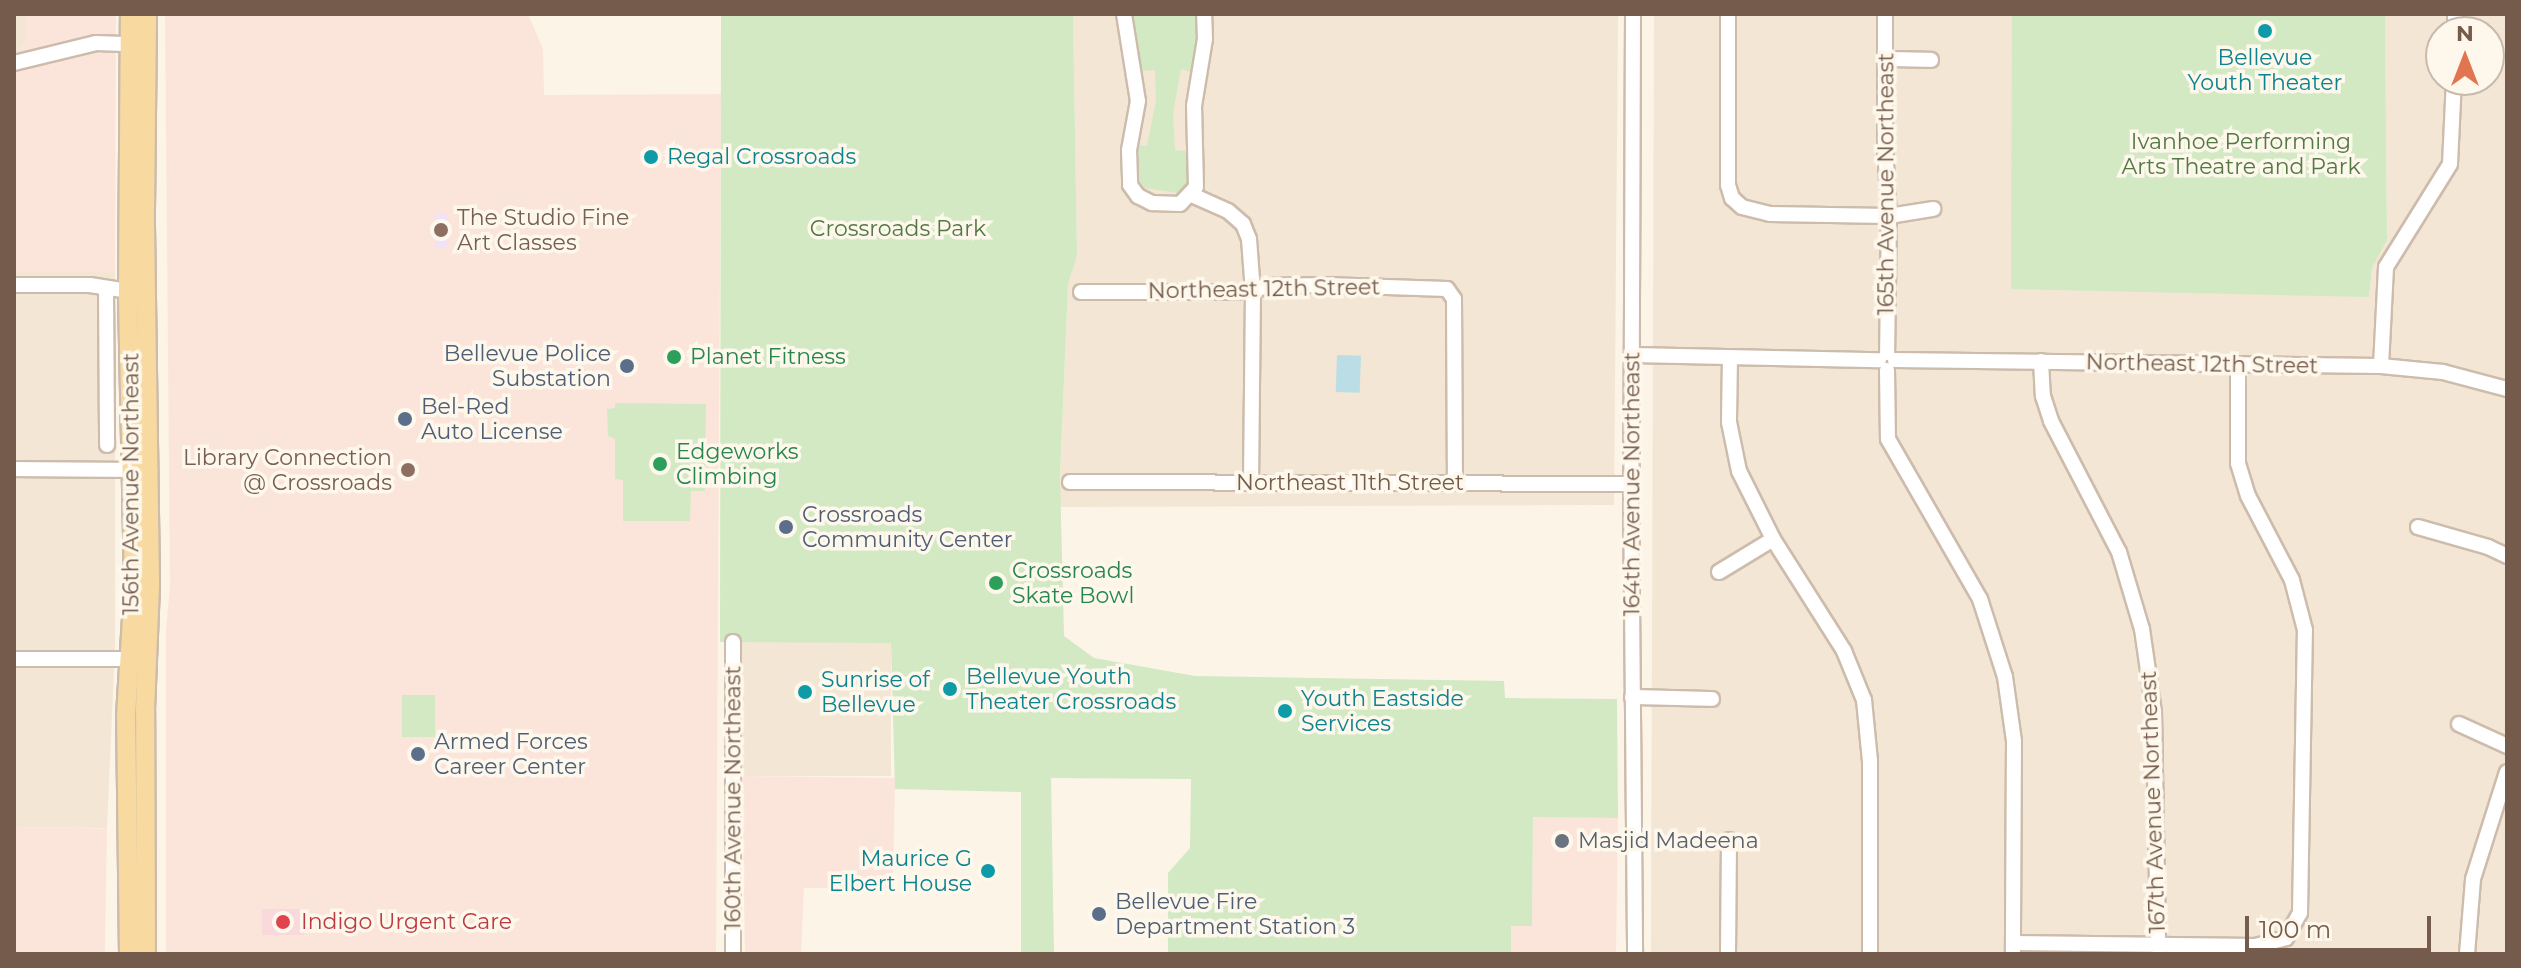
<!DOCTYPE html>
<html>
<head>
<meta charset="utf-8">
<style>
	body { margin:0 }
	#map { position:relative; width:2521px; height:968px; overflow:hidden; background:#fcf4e6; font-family:Montserrat,sans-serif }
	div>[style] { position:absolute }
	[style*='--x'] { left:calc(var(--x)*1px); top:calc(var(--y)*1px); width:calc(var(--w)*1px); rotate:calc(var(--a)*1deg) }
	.residential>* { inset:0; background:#f3e6d4; transform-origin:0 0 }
	.commercial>* { inset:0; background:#fbe5da; transform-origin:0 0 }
	.education>* { inset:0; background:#f1e2f8; transform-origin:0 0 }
	.medical>* { inset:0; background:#f9d9dc; transform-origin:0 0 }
	.green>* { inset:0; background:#d2e9c4; transform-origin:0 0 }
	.water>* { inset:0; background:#bbdde5; transform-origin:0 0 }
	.roads { filter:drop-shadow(2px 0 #cdbcac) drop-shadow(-2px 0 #cdbcac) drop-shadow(0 2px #cdbcac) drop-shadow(0 -2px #cdbcac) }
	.minor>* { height:14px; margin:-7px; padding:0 7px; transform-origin:7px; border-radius:7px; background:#fff }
	.major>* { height:18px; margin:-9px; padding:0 9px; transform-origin:9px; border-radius:9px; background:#f8daa0 }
	.dots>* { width:22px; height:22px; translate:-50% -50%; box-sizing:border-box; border:4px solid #fef8ec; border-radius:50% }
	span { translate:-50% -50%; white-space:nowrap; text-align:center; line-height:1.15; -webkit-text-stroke:7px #fef8ec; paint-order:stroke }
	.culture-label { font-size:22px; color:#0d838f }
	.left { translate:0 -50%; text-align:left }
	.right { translate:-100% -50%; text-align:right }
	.park-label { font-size:22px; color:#527943 }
	.street-label { font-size:22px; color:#745b4b }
	.education-label { font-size:22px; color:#785e54 }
	.service-label { font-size:22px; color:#4e5e75 }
	.leisure-label { font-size:22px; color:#27864d }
	.worship-label { font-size:22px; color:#5b616d }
	.health-label { font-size:22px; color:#be3a42 }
	.frame { position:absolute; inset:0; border:16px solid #745b4b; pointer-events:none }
	.north { position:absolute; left:2425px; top:16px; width:80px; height:80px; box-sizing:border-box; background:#fef8ec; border:2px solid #c7b9ac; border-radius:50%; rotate:0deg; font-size:22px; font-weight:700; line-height:32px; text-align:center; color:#745b4b }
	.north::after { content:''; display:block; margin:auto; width:28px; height:36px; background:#e1754f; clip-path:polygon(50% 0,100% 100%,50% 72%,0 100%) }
	.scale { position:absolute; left:2245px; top:916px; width:186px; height:36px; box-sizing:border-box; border:4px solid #745b4b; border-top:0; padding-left:10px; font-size:24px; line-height:28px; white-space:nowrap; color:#745b4b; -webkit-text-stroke:6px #fef8ec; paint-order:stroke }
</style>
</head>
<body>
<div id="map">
	<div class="residential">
		<i style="clip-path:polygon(14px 14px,25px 14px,25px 40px,14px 63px)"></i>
		<i style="clip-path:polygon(1073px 14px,1618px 14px,1614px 505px,1059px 507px,1068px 284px,1077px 256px)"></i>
		<i style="clip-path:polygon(evenodd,1654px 14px,2131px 14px,2369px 297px,2372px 268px,2387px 239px,2385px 14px,2507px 14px,2507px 954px,1651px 954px,1654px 14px,2441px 32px,2489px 32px,2489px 80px,2441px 80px,2441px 32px)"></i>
		<i style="clip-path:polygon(14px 272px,115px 272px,115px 645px,107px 828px,14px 827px)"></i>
		<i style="left:733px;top:642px;width:158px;height:134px"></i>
	</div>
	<div class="commercial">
		<i style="clip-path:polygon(25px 14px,116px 14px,115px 272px,14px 272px,14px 63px,25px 40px)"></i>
		<i style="clip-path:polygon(165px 14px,528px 14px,543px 49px,544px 95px,721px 94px,716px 954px,166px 954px,166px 630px,170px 585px)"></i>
		<i style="clip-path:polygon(742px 776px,895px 778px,893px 888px,804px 888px,801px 954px,745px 954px)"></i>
		<i style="clip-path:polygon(1533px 817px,1618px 818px,1616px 954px,1511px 954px,1511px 926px,1532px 926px)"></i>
		<i style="left:14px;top:827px;width:93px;height:127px;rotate:1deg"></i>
	</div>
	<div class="education">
		<i style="left:435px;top:213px;width:13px;height:35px"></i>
	</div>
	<div class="medical">
		<i style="left:262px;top:909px;width:42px;height:26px"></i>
	</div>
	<div class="green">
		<i style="clip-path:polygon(721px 14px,1073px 14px,1077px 256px,1068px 284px,1060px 477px,1064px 636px,1094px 658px,1195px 676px,1504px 681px,1505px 698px,1617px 699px,1618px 818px,1533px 817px,1532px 926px,1511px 926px,1511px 954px,1168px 954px,1168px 873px,1190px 848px,1191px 779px,1051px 778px,1054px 954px,1021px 954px,1021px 792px,895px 789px,891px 643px,720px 642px)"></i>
		<i style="clip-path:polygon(1129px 14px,1199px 14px,1194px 66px,1192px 72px,1181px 69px,1173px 113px,1175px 150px,1186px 151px,1188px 185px,1179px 193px,1145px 188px,1133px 172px,1136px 145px,1147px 146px,1156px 100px,1155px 70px,1142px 71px)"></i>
		<i style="clip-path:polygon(2012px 14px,2385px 14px,2387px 240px,2372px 268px,2369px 297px,2011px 289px)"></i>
		<i style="clip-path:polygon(615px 403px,706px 404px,705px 491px,691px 491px,690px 521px,623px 521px,623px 480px,615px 479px,615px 439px,608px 436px,607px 409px,615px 408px)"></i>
		<i style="left:402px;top:695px;width:33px;height:42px"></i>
	</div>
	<div class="water">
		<i style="left:1337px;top:355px;width:24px;height:37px;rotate:2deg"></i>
	</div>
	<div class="roads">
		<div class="minor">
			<i style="--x:1124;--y:14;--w:88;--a:80.9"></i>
			<i style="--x:1138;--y:101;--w:50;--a:100.4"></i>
			<i style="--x:1129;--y:150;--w:35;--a:88"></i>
			<i style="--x:1130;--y:185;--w:14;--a:54"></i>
			<i style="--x:1138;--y:196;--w:16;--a:27"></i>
			<i style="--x:1152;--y:203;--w:28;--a:2"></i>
			<i style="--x:1180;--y:204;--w:23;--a:-47"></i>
			<i style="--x:1196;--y:187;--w:81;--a:-91.4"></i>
			<i style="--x:1194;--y:106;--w:68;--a:-80.7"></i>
			<i style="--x:1205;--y:39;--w:25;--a:-92"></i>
			<i style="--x:1633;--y:14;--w:470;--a:90.2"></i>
			<i style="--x:1631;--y:484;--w:470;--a:89.5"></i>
			<i style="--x:1728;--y:14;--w:171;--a:90"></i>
			<i style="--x:1728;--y:185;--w:14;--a:73"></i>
			<i style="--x:1732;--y:198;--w:13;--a:42"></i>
			<i style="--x:1742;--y:207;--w:29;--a:14"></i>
			<i style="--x:1770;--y:214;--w:119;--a:1"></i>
			<i style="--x:1889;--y:216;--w:45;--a:-9"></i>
			<i style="--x:1885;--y:14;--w:132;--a:90"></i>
			<i style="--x:1885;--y:146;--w:70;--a:86.7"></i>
			<i style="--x:1889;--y:216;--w:137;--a:90.8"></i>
			<i style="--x:2455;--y:32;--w:18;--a:-90"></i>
			<i style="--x:1885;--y:59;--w:46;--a:1.2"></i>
			<i style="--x:14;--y:63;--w:84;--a:-13.7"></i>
			<i style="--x:96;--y:43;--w:35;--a:2"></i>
			<i style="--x:1192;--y:195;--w:39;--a:24"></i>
			<i style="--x:1228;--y:211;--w:20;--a:41"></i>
			<i style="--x:1243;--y:224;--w:16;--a:68"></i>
			<i style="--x:1249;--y:239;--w:53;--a:85.7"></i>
			<i style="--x:1253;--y:292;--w:191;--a:90.6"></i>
			<i style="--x:14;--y:285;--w:76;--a:0"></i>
			<i style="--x:90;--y:285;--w:38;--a:9"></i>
			<i style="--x:106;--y:290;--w:155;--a:89.6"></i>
			<i style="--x:1081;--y:292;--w:172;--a:0"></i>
			<i style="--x:1253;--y:292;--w:13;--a:-27"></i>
			<i style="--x:1265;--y:286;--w:61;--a:-0.9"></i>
			<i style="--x:1326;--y:285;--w:121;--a:1.9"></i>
			<i style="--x:1447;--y:289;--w:12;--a:55"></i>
			<i style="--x:1454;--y:299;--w:184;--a:89.7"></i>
			<i style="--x:1633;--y:355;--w:246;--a:1.2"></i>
			<i style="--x:1730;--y:357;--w:65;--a:90.9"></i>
			<i style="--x:1729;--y:422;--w:50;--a:78.5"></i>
			<i style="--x:1739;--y:471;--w:76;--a:63.4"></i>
			<i style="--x:1773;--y:539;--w:133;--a:57.6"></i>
			<i style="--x:1844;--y:651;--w:53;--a:67.8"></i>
			<i style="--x:1864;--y:700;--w:61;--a:84.4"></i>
			<i style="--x:1870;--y:761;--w:193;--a:90"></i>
			<i style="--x:1895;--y:360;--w:486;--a:0.7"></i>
			<i style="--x:2381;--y:366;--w:62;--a:5.5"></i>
			<i style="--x:2443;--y:372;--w:66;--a:14.9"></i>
			<i style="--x:2041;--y:361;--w:35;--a:87"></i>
			<i style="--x:2043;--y:396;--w:26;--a:72"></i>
			<i style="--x:2051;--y:421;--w:148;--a:62.6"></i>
			<i style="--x:2119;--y:552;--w:80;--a:73.4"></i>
			<i style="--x:2142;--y:629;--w:84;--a:81.8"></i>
			<i style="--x:2154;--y:712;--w:235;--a:89"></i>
			<i style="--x:2381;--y:366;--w:99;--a:-87.1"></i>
			<i style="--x:2386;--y:267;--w:121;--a:-58.1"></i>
			<i style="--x:2450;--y:164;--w:84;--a:-87.3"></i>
			<i style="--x:1887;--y:370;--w:69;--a:89.2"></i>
			<i style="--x:1888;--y:439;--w:185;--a:60.1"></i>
			<i style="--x:1980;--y:599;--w:82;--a:72.2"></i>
			<i style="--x:2005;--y:677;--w:65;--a:82"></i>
			<i style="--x:2014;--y:741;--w:213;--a:90.3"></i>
			<i style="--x:14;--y:469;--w:118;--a:0.5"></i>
			<i style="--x:1070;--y:482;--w:561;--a:0.2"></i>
			<i style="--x:2418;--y:527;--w:73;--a:15.9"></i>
			<i style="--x:2488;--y:547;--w:21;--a:25"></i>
			<i style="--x:1719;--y:572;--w:63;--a:-31.4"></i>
			<i style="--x:733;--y:642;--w:312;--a:90"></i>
			<i style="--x:14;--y:659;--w:115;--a:0"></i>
			<i style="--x:1632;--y:697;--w:80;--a:1.4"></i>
			<i style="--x:2459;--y:724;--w:53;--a:24.6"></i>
			<i style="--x:2013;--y:943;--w:242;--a:0.7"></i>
			<i style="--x:2255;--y:946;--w:32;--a:-14"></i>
			<i style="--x:2286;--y:938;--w:29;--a:-61"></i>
			<i style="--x:2300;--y:913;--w:283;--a:-89"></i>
			<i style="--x:2305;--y:630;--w:52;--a:-104.6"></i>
			<i style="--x:2292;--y:580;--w:95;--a:-117.6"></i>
			<i style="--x:2248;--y:496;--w:34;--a:-107"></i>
			<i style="--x:2238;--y:463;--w:99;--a:-90"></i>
			<i style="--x:1728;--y:954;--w:114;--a:-89.5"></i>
			<i style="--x:2467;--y:954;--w:75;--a:-85.4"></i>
			<i style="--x:2473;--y:879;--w:112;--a:-72.4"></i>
		</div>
		<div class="major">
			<i style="--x:129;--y:954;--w:238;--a:-90.7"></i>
			<i style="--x:126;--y:716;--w:132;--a:-86.5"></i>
			<i style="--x:134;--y:584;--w:293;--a:-91.2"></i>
			<i style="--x:128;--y:291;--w:277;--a:-89.6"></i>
			<i style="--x:146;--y:954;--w:244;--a:-90.2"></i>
			<i style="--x:145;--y:710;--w:126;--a:-87.7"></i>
			<i style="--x:150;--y:584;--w:374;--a:-90.8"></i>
			<i style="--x:145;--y:210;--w:196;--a:-89.4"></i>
		</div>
	</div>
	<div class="dots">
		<i style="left:2265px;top:31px;background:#0f9aa8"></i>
		<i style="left:651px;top:157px;background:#0f9aa8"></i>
		<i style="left:441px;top:230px;background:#8d6e63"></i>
		<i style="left:674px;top:357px;background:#2e9e5b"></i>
		<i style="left:627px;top:366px;background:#5c6f8a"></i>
		<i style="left:405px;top:419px;background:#5c6f8a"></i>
		<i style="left:660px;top:464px;background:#2e9e5b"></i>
		<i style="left:408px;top:470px;background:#8d6e63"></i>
		<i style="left:786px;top:527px;background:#5c6f8a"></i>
		<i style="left:996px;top:583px;background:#2e9e5b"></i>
		<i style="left:950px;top:689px;background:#0f9aa8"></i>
		<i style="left:805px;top:692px;background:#0f9aa8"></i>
		<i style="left:1285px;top:711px;background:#0f9aa8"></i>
		<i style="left:418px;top:754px;background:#5c6f8a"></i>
		<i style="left:1562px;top:841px;background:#6b7280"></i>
		<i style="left:988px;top:871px;background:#0f9aa8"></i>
		<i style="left:1099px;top:914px;background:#5c6f8a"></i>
		<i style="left:283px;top:922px;background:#e0444e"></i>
	</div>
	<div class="culture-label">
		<span style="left:2265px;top:70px">Bellevue<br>Youth Theater</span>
		<span class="left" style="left:667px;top:157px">Regal Crossroads</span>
		<span class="left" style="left:966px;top:689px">Bellevue Youth<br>Theater Crossroads</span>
		<span class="left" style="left:821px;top:692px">Sunrise of<br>Bellevue</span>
		<span class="left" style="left:1301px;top:711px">Youth Eastside<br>Services</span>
		<span class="right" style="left:972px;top:871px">Maurice G<br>Elbert House</span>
	</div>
	<div class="park-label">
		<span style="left:2241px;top:154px">Ivanhoe Performing<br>Arts Theatre and Park</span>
		<span style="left:898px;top:229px">Crossroads Park</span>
	</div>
	<div class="street-label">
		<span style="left:1886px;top:184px;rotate:-90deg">165th Avenue Northeast</span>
		<span style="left:1264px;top:289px;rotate:-1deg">Northeast 12th Street</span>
		<span style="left:2202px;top:364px;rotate:1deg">Northeast 12th Street</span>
		<span style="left:1350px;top:483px">Northeast 11th Street</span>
		<span style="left:131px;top:484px;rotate:-90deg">156th Avenue Northeast</span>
		<span style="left:1632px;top:484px;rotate:-90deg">164th Avenue Northeast</span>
		<span style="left:733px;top:798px;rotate:-90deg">160th Avenue Northeast</span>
		<span style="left:2153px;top:802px;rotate:-92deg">167th Avenue Northeast</span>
	</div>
	<div class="education-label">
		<span class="left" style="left:457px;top:230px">The Studio Fine<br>Art Classes</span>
		<span class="right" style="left:392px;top:470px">Library Connection<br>@ Crossroads</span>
	</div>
	<div class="service-label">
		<span class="right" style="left:611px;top:366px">Bellevue Police<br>Substation</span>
		<span class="left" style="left:421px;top:419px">Bel-Red<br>Auto License</span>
		<span class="left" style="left:802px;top:527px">Crossroads<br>Community Center</span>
		<span class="left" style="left:434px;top:754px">Armed Forces<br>Career Center</span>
		<span class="left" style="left:1115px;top:914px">Bellevue Fire<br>Department Station 3</span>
	</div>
	<div class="leisure-label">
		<span class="left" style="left:690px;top:357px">Planet Fitness</span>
		<span class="left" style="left:676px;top:464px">Edgeworks<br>Climbing</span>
		<span class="left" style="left:1012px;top:583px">Crossroads<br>Skate Bowl</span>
	</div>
	<div class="worship-label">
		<span class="left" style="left:1578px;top:841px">Masjid Madeena</span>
	</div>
	<div class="health-label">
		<span class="left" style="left:301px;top:922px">Indigo Urgent Care</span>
	</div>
	<div class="frame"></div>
	<div class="north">N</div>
	<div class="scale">100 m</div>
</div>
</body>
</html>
